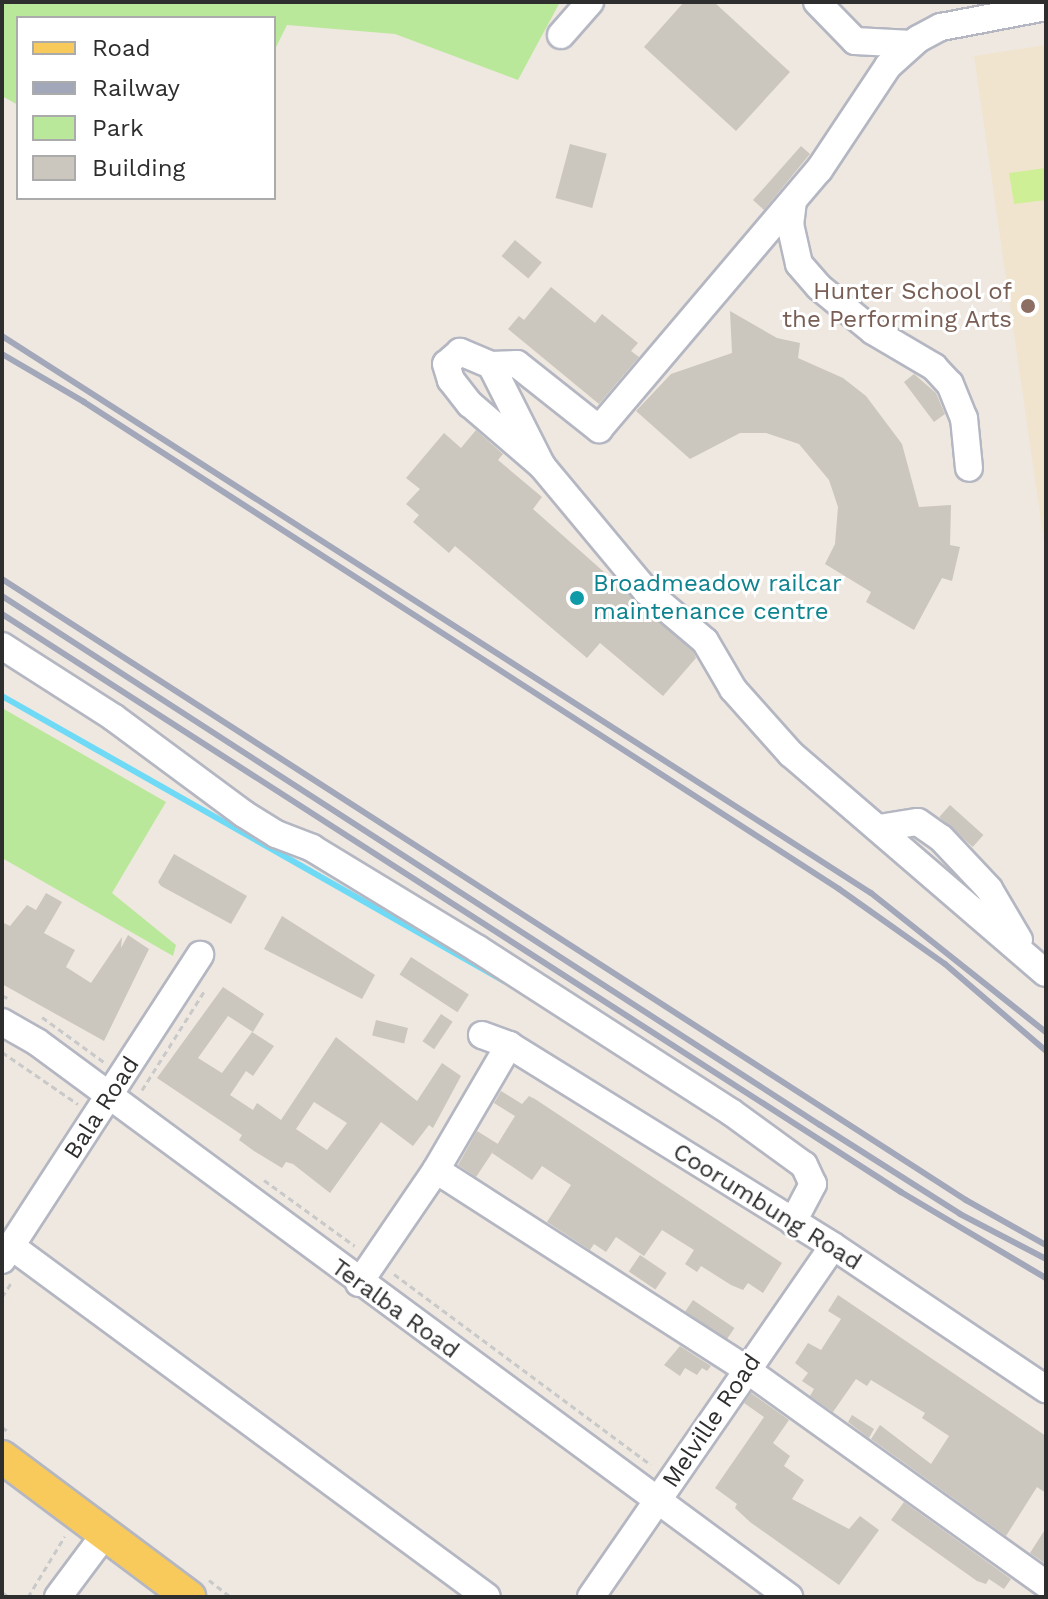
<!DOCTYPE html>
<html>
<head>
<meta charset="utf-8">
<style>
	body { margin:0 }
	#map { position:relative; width:1048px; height:1599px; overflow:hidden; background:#efe8e0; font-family:"Work Sans",sans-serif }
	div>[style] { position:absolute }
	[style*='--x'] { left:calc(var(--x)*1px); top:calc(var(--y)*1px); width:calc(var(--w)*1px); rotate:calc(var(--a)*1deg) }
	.education>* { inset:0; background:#f1e4cf }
	.green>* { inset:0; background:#bae89b }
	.pitch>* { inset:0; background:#cfef96 }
	.stream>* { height:6px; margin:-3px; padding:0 3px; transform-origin:3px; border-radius:3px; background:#6fdaf5 }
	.building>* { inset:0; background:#cbc6be; transform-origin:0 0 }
	.path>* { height:3px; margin-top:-1.5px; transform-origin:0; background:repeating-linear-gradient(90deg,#c9c9c9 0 6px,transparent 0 10px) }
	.roads { filter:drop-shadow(2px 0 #b4b7c2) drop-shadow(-2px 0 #b4b7c2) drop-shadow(0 2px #b4b7c2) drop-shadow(0 -2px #b4b7c2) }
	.minor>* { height:26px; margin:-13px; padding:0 13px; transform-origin:13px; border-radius:13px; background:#fff }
	.major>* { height:32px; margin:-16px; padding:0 16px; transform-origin:16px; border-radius:16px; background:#f8ca5c }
	.rail>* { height:6px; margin:-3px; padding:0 3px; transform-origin:3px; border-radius:3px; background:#a2a7b9 }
	.dots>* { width:22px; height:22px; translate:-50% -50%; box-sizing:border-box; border:4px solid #fff; border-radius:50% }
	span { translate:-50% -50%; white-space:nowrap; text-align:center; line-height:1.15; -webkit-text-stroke:6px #fff; paint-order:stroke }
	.education-label { font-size:24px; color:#785e54 }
	.right { translate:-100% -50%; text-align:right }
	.culture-label { font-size:24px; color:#0d838f }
	.left { translate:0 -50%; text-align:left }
	.street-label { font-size:24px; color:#2e2e2e }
	.frame { position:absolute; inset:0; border:4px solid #2e2e2e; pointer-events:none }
	.legend { position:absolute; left:16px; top:16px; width:260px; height:184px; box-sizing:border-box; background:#fff; border:2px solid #ababab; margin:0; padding:10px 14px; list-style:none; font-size:24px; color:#2e2e2e }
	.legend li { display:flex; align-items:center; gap:16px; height:40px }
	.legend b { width:40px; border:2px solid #ababab }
</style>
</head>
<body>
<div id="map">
	<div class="education">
		<i style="clip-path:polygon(1046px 45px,1046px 556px,974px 56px)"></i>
	</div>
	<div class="green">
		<i style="clip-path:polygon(2px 2px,560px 2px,518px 80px,395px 34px,287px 25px,274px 51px,274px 18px,18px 18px,18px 105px,2px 96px)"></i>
		<i style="clip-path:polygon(2px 708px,166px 802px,112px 893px,176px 945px,173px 956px,2px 858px)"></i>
	</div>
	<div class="pitch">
		<i style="clip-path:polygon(1046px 168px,1046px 200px,1014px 204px,1009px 173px)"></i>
	</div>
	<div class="stream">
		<i style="--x:2;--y:696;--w:577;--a:29.58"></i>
	</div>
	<div class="building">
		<i style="clip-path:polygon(684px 2px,714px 2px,790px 72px,736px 131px,644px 47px)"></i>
		<i style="left:570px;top:144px;width:38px;height:56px;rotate:15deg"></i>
		<i style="clip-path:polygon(801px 146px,810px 154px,764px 210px,753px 200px)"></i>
		<i style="left:515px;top:240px;width:35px;height:21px;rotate:40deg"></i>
		<i style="clip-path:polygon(551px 287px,595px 323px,602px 314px,638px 343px,631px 351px,639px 357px,599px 404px,508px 329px,519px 316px,524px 320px)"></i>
		<i style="clip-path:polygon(730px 311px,777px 338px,800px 343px,798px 358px,843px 378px,866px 396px,902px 444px,919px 507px,951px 505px,950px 545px,960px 547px,952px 581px,942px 578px,914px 630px,866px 602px,871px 592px,825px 564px,835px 544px,838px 507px,829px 480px,799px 444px,766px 433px,740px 433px,690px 459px,636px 411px,671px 374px,732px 353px)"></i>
		<i style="clip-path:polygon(914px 374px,936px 393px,945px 414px,934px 422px,904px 382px)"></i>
		<i style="clip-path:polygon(476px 430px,503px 454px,498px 460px,542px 497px,533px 509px,693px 651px,696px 658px,663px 696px,600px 643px,587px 658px,455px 546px,449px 553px,413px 522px,419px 515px,406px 504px,420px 489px,406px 478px,444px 433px,461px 448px)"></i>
		<i style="left:950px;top:805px;width:45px;height:16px;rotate:42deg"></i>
		<i style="clip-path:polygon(174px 854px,247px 896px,231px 924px,161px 886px,158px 882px)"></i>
		<i style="clip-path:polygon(46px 893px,62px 902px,44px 933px,75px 950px,66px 967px,91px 983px,122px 937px,121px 948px,128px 935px,149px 949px,104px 1041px,2px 984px,2px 922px,10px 926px,27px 905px,36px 910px)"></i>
		<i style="clip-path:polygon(282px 916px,375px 975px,362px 999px,264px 949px)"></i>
		<i style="left:411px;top:957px;width:69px;height:21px;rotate:33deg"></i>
		<i style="clip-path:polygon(evenodd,223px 987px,264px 1014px,253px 1032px,228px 1016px,198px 1058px,222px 1073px,252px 1032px,274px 1046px,253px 1076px,246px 1071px,230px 1095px,253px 1110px,257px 1103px,281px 1120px,336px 1037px,417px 1101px,442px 1063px,461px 1076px,433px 1128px,429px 1125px,413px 1146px,381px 1122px,330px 1193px,293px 1164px,286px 1162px,282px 1168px,254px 1151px,239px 1140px,242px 1135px,157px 1078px,223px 987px,314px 1102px,347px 1123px,327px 1150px,296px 1129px,314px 1102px)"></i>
		<i style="left:441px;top:1014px;width:14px;height:33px;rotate:34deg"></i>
		<i style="left:376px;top:1020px;width:33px;height:16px;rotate:14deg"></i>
		<i style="clip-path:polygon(501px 1091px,522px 1104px,529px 1096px,535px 1099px,782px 1263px,763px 1293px,748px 1283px,743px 1290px,731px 1285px,701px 1266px,697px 1272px,685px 1264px,694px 1250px,662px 1230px,644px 1256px,616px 1237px,606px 1252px,594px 1244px,590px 1250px,547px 1222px,571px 1185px,542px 1166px,532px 1180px,492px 1153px,515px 1116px,494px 1103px)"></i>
		<i style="clip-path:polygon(477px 1131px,498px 1144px,476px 1177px,458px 1165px)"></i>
		<i style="left:640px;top:1255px;width:32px;height:20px;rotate:34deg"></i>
		<i style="clip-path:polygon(838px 1295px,1046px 1436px,1046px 1493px,1037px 1487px,1006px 1536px,871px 1439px,880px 1425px,931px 1464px,949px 1436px,922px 1418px,925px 1413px,871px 1380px,867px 1386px,856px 1379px,833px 1412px,810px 1396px,814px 1389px,802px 1381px,808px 1373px,795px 1363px,808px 1343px,821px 1350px,841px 1319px,828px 1311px)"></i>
		<i style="left:693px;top:1300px;width:50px;height:14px;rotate:34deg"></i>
		<i style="clip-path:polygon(680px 1346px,711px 1366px,707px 1371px,702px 1368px,697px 1375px,685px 1368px,680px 1376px,664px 1365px)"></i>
		<i style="clip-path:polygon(751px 1393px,789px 1420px,773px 1443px,790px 1456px,784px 1466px,804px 1480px,792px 1499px,849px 1529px,860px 1516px,879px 1530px,839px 1585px,750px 1522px,735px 1508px,737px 1504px,715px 1488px,764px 1417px,744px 1403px)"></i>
		<i style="clip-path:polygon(852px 1415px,874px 1429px,869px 1438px,848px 1422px)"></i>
		<i style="clip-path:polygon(904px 1502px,1011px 1579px,1004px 1589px,989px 1579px,986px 1584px,977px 1581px,891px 1520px)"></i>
		<i style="clip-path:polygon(1046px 1528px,1046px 1564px,1030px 1553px)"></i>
	</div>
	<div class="path">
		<i style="--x:2;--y:995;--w:10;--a:29"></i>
		<i style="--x:42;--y:1017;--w:77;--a:36"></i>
		<i style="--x:2;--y:1052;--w:92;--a:34.4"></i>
		<i style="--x:142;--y:1090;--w:118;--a:-57.8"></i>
		<i style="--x:264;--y:1180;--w:112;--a:36"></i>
		<i style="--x:394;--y:1274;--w:320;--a:36.6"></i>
		<i style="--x:2;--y:1297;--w:20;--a:-57"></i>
		<i style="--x:2;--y:1427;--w:10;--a:37"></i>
		<i style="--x:209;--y:1580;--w:28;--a:38"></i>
		<i style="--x:2;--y:1592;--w:9;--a:36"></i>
		<i style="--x:28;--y:1597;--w:71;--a:-58.8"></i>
	</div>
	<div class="roads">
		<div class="minor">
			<i style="--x:817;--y:2;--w:54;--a:45.7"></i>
			<i style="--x:855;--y:41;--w:57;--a:3"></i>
			<i style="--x:561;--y:35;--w:44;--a:-48.7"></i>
			<i style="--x:793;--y:201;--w:23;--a:97"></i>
			<i style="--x:790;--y:224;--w:41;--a:77.3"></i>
			<i style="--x:799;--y:264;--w:30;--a:49"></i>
			<i style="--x:819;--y:287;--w:70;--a:39.2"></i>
			<i style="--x:873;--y:331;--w:71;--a:30.5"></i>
			<i style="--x:934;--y:367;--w:23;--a:47"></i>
			<i style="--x:950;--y:384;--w:37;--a:68"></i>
			<i style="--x:964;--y:418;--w:50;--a:84.3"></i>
			<i style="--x:491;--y:365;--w:26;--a:-2"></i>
			<i style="--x:517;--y:364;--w:105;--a:38.4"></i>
			<i style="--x:599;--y:429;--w:340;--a:-49.7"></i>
			<i style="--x:819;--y:170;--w:125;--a:-56.4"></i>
			<i style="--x:888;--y:66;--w:40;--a:-42"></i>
			<i style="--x:918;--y:39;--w:26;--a:-28"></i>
			<i style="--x:941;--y:27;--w:107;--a:-10.8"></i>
			<i style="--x:542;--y:466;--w:113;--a:-116.8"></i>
			<i style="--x:491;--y:365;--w:34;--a:-157"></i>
			<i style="--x:460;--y:352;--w:18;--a:139"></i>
			<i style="--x:446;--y:364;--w:17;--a:73"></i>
			<i style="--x:451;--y:380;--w:31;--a:52"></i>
			<i style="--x:470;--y:404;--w:95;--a:40.7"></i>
			<i style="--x:542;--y:466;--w:163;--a:50.2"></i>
			<i style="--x:646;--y:591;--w:77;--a:40.3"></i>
			<i style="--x:705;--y:641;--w:56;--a:59.7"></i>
			<i style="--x:733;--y:689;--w:87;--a:48.3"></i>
			<i style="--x:791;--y:754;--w:336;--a:40.7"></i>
			<i style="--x:2;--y:646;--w:132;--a:32.6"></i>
			<i style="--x:113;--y:717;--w:163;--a:36.5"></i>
			<i style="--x:244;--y:814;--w:38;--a:32"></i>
			<i style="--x:276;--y:834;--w:39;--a:21"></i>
			<i style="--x:312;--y:848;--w:194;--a:31.3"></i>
			<i style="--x:478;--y:949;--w:301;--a:32.8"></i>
			<i style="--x:731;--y:1112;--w:90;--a:36"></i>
			<i style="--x:804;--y:1165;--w:21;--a:65"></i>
			<i style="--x:813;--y:1184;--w:43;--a:117.8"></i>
			<i style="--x:879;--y:828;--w:39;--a:-9"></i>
			<i style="--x:918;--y:822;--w:28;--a:35"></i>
			<i style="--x:941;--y:838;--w:70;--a:46.7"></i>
			<i style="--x:989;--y:889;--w:59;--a:59.5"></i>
			<i style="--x:2;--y:1022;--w:40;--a:29.7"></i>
			<i style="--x:37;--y:1042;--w:935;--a:36.43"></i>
			<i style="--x:482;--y:1035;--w:29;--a:20"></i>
			<i style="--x:509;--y:1045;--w:381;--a:31.8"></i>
			<i style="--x:833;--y:1246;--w:257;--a:33.9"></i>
			<i style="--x:436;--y:1170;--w:370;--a:32.7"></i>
			<i style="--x:747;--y:1370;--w:368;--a:35.6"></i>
			<i style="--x:11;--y:1246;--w:591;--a:36.4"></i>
			<i style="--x:2;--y:1260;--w:364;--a:-57"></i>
			<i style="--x:359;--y:1283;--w:137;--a:-55.7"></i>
			<i style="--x:436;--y:1170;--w:145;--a:-59.7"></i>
			<i style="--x:58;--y:1597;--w:79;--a:-53.3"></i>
			<i style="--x:591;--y:1597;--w:426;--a:-55.4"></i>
		</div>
		<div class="major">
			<i style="--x:2;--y:1457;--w:234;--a:36.8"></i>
		</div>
	</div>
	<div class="rail">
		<i style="--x:2;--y:336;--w:1032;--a:32.66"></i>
		<i style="--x:871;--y:893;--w:223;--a:38.5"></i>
		<i style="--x:2;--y:354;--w:95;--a:30.3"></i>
		<i style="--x:84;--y:402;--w:898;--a:32.82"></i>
		<i style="--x:839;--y:889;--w:130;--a:35.3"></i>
		<i style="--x:945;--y:964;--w:133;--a:40.7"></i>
		<i style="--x:2;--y:579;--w:1147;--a:32.79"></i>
		<i style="--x:966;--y:1200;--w:92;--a:29.4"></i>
		<i style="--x:2;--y:596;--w:974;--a:32.89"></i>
		<i style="--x:820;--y:1125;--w:166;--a:32.4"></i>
		<i style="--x:960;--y:1214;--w:97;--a:27.6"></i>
		<i style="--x:2;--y:614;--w:1069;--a:32.74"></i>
		<i style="--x:901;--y:1192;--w:169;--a:30.7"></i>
	</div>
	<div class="dots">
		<i style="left:1028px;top:306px;background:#8d6e63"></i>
		<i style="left:577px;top:598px;background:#0f9aa8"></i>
	</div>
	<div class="education-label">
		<span class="right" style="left:1012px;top:306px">Hunter School of<br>the Performing Arts</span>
	</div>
	<div class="culture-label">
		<span class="left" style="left:593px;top:598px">Broadmeadow railcar<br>maintenance centre</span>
	</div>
	<div class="street-label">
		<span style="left:102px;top:1108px;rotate:-57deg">Bala Road</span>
		<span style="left:767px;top:1207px;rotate:32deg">Coorumbung Road</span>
		<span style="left:395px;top:1309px;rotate:36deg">Teralba Road</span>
		<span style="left:712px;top:1421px;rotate:-56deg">Melville Road</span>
	</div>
	<div class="frame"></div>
	<ul class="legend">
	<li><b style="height:10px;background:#f8ca5c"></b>Road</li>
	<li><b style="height:10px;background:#a2a7b9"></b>Railway</li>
	<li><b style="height:22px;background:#bae89b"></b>Park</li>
	<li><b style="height:22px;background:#cbc6be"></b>Building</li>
	</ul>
</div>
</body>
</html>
